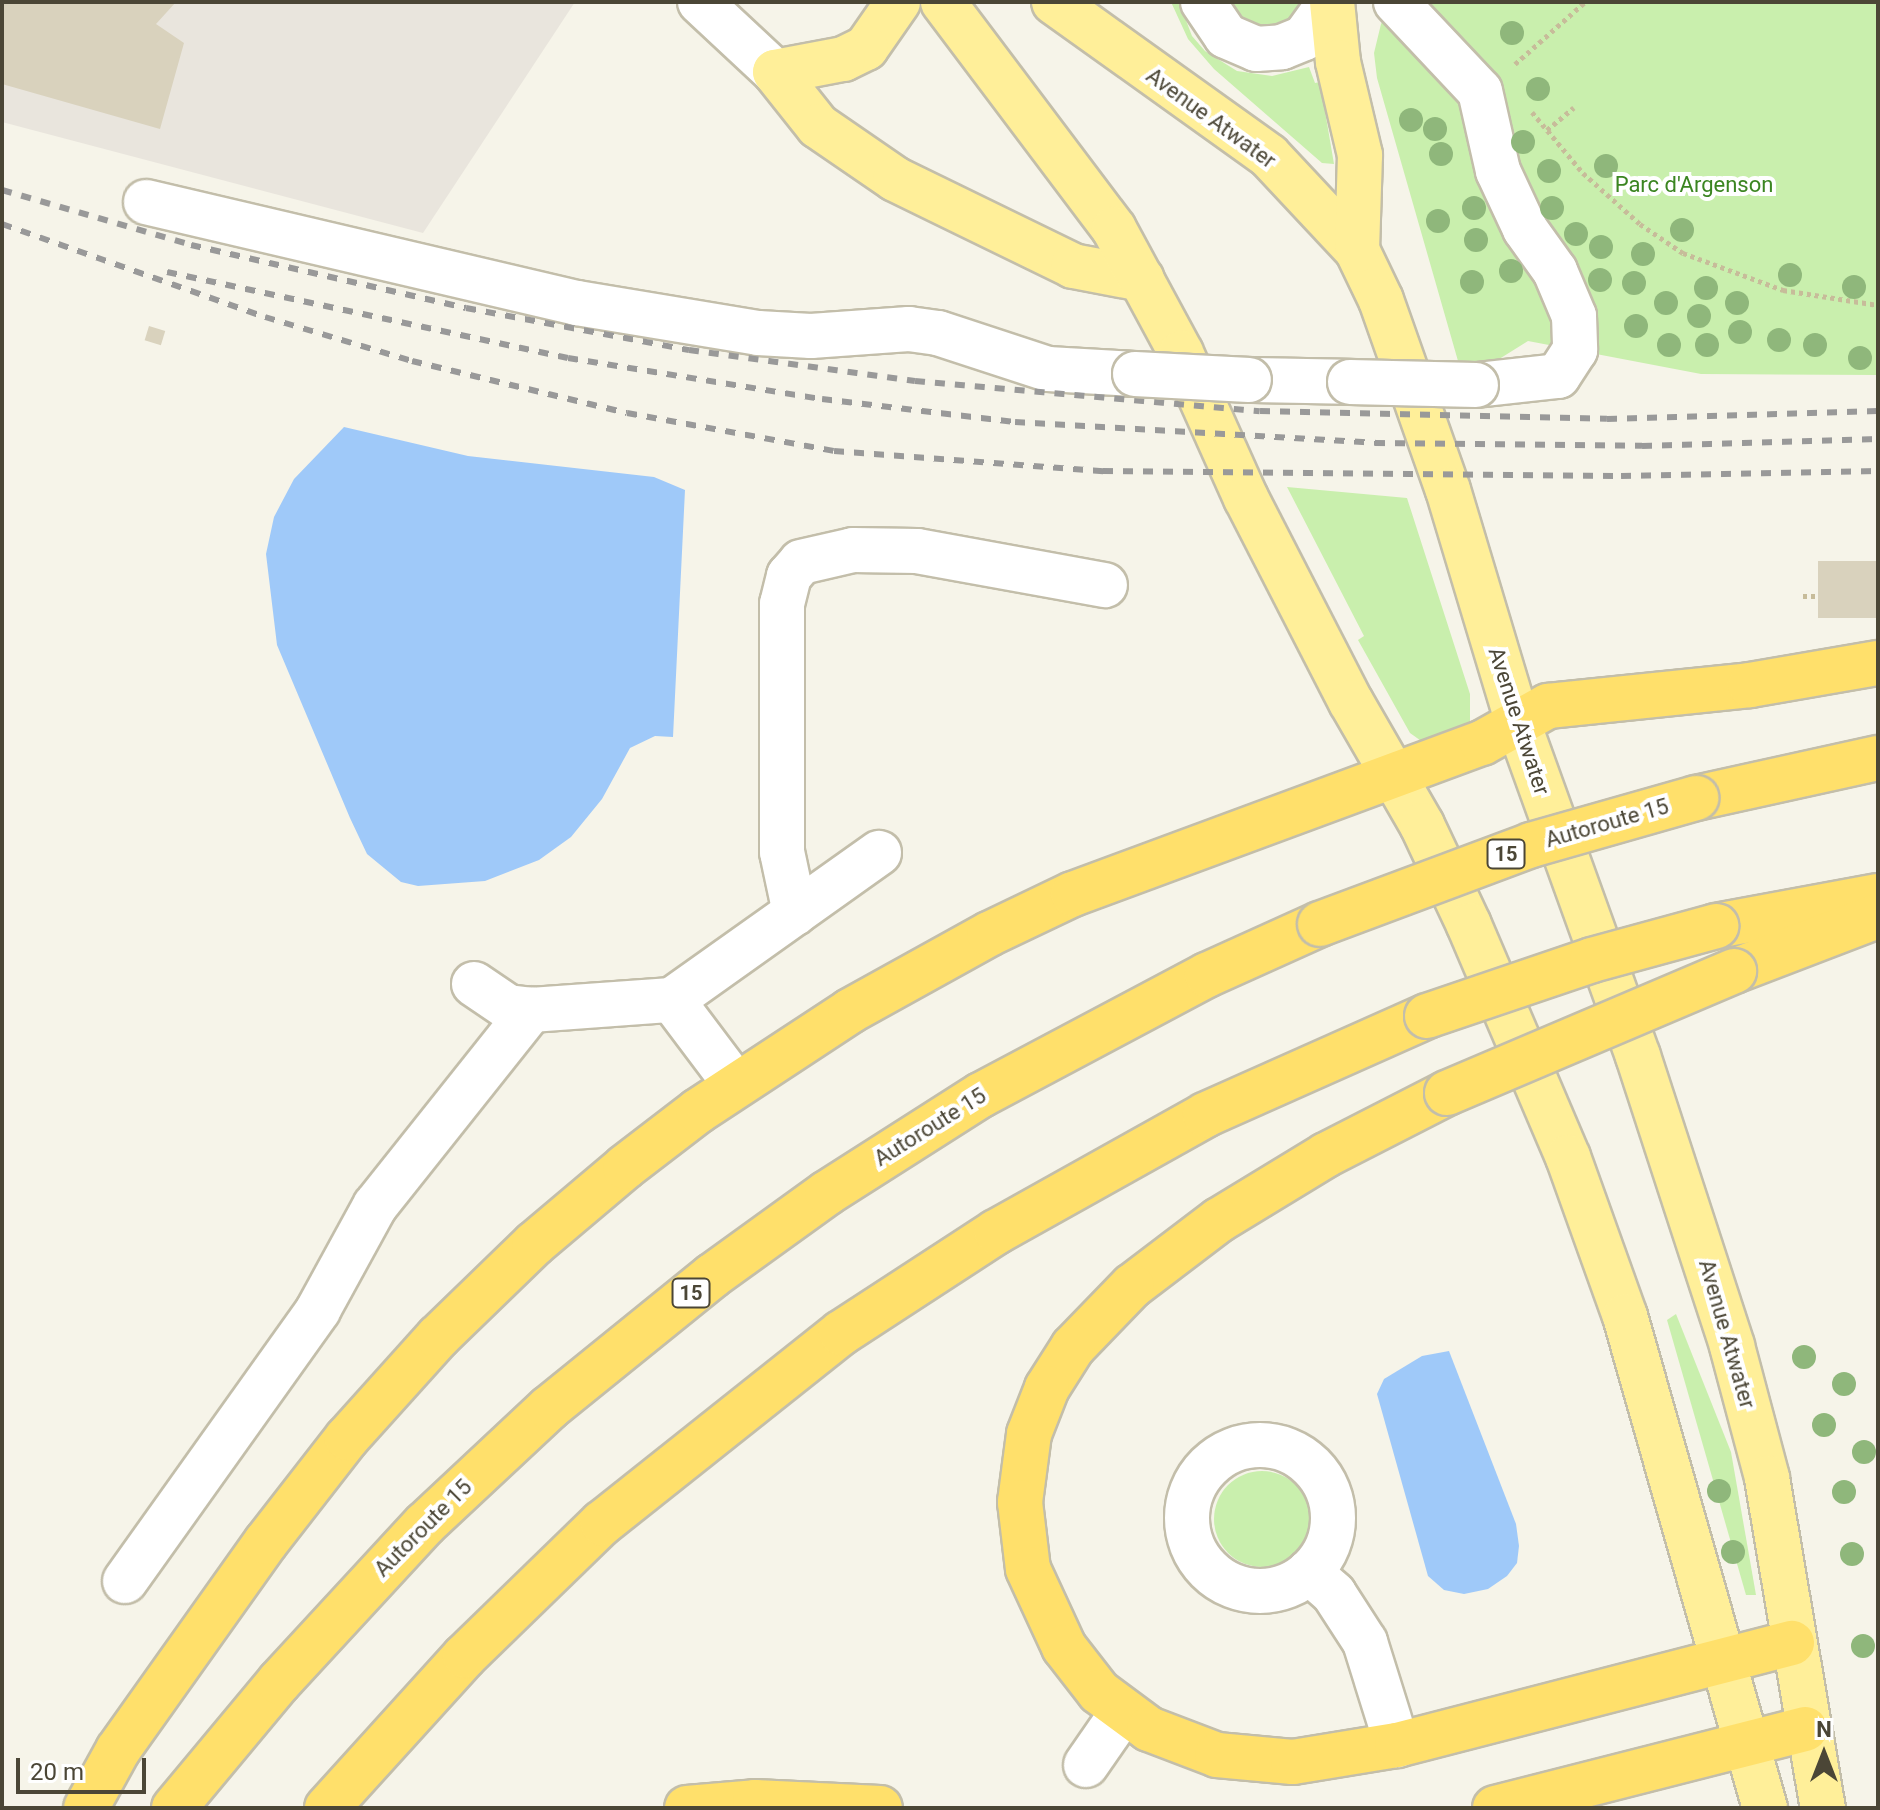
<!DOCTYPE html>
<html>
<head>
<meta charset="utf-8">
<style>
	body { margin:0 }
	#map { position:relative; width:1880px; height:1810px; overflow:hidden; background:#f6f4e9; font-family:Roboto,sans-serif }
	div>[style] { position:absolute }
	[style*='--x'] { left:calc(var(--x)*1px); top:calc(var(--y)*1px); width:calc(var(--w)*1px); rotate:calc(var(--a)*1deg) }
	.industrial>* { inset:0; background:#e9e5dd }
	.green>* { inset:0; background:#c9efad }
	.round { border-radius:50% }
	.water>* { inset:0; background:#9fc9f9 }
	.building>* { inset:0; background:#d9d2bd; transform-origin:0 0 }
	.path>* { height:5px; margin-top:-2.5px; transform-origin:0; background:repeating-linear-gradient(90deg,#c7bc9a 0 4px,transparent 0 8px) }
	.roads { filter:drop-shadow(2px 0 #c3beaa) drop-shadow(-2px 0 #c3beaa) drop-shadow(0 2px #c3beaa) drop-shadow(0 -2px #c3beaa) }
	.minor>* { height:44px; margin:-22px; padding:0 22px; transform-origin:22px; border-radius:22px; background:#fff }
	.minor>.ring { margin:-22px; padding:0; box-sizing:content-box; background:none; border:44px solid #fff; border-radius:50% }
	.major>* { height:44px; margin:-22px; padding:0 22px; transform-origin:22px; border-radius:22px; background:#ffef99 }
	.highway>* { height:44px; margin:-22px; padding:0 22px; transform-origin:22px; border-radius:22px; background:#ffe06b }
	.rail>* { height:6px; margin-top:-3px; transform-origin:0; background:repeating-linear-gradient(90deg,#999 0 10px,transparent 0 20px) }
	.bridges { filter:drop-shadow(2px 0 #c3beaa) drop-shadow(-2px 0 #c3beaa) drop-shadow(0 2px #c3beaa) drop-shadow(0 -2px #c3beaa) }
	.minor-bridge>* { height:44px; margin:-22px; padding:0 22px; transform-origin:22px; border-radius:22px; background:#fff }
	.highway-bridge>* { height:44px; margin:-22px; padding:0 22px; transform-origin:22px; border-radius:22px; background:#ffe06b }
	.trees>* { width:24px; height:24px; margin:-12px; border-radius:50%; background:#8fb77b }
	span { translate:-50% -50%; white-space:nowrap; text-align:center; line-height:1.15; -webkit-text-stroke:8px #fff; paint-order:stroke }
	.shield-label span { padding:2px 6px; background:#fff; border:2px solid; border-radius:6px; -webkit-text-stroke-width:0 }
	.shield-label { font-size:20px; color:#4b4636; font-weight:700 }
	.street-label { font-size:22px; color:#4b4636 }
	.park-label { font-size:22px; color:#3b8521 }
	.frame { position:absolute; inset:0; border:4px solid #4b4636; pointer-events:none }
	.north { position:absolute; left:1784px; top:1714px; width:80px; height:80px; -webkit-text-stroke:6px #fff; paint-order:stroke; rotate:0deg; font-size:22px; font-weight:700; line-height:32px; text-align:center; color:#4b4636 }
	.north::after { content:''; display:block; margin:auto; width:28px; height:36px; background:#4b4636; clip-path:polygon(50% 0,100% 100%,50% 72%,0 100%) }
	.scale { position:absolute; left:16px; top:1758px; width:130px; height:36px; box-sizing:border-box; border:4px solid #4b4636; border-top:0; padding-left:10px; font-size:24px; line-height:28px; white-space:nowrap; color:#4b4636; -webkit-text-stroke:6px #fff; paint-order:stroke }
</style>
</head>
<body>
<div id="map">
	<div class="industrial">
		<i style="clip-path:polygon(2px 2px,575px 2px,423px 233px,2px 122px)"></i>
	</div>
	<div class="green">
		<i style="clip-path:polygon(1171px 2px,1179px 2px,1192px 36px,1205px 51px,1237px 71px,1272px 76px,1309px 67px,1315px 83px,1320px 82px,1334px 164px,1322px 163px,1214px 69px,1188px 39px)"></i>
		<i style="clip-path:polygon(1231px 2px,1303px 2px,1284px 25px,1259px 28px,1237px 15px)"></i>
		<i style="clip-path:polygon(1395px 2px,1878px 2px,1878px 375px,1701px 374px,1528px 341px,1496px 361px,1458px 361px,1377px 78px,1374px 53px,1381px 24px)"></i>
		<i style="clip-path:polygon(1287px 487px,1407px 498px,1470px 694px,1470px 725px,1424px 743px,1410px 733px,1358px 640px,1364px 636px)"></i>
		<i style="clip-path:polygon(1676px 1314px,1731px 1452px,1756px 1595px,1746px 1595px,1667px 1320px)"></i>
		<i class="round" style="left:1214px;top:1471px;width:96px;height:96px"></i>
	</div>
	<div class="water">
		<i style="clip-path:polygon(344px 427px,468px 456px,654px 477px,685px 490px,673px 737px,655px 736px,630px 748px,602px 799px,571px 837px,539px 860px,485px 881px,418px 886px,401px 882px,367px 854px,350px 818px,277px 645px,266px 554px,274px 517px,294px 479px)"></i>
		<i style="clip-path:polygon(1449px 1351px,1516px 1524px,1519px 1546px,1517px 1563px,1507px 1576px,1488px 1589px,1464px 1594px,1444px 1590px,1428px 1576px,1377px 1394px,1384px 1379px,1422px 1356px)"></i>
	</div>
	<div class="building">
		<i style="clip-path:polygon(2px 2px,176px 2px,156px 24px,184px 43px,160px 129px,2px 84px)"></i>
		<i style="left:149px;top:326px;width:17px;height:15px;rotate:17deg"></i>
		<i style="left:1878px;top:561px;width:57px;height:60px;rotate:90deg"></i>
	</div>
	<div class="path">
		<i style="--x:1515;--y:64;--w:94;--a:-41.5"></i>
		<i style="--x:1532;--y:112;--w:80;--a:50.1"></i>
		<i style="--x:1583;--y:173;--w:76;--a:41.8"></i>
		<i style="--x:1640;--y:224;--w:52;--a:34"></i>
		<i style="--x:1683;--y:253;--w:107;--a:20.3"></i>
		<i style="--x:1783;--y:290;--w:96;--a:9"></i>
		<i style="--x:1547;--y:130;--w:35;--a:-40"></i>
		<i style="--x:1803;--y:596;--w:15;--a:0"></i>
	</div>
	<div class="roads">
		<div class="minor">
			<i style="--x:700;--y:2;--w:103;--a:43"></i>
			<i style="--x:1203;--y:2;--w:41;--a:55.9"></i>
			<i style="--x:1226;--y:36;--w:33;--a:23"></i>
			<i style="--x:1256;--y:49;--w:26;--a:-4"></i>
			<i style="--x:1282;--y:47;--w:24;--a:-22"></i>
			<i style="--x:1304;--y:38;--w:44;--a:-54.2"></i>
			<i style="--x:1396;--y:2;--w:122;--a:46.7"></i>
			<i style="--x:1480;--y:91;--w:82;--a:77.3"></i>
			<i style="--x:1498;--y:171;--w:64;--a:65"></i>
			<i style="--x:1525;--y:229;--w:52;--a:54.5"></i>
			<i style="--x:1555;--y:271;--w:49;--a:67.1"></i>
			<i style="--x:1574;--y:316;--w:34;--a:88"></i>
			<i style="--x:1575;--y:350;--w:31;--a:123"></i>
			<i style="--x:1558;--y:376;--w:82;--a:173.7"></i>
			<i style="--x:146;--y:202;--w:443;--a:13.2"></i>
			<i style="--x:577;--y:303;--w:183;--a:9.4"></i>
			<i style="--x:758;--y:333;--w:53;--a:3.2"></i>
			<i style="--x:811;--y:336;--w:98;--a:-4.1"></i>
			<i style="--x:909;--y:329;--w:29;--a:8"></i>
			<i style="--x:938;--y:333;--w:116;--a:18.1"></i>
			<i style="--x:1048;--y:369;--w:87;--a:3.3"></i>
			<i style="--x:1249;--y:380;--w:101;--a:1.1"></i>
			<i style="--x:795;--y:913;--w:62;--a:-102"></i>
			<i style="--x:782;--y:852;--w:248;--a:-90"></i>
			<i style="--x:782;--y:604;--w:29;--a:-76"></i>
			<i style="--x:789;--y:576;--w:18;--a:-49"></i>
			<i style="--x:801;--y:562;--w:53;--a:-13"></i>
			<i style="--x:853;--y:550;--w:64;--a:0.9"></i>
			<i style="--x:917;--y:551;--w:191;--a:10.3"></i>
			<i style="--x:474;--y:984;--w:41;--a:34.1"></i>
			<i style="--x:508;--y:1007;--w:23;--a:7"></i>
			<i style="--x:531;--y:1010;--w:141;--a:-4.1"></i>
			<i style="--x:736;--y:1085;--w:106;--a:-127"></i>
			<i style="--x:672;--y:1000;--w:254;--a:-35.4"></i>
			<i class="ring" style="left:1187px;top:1445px;width:102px;height:102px"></i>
			<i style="--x:1309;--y:1572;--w:33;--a:41"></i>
			<i style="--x:1334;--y:1594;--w:57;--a:57.1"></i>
			<i style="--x:1365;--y:1642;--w:108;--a:72.7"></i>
			<i style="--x:125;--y:1581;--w:333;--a:-54.5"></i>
			<i style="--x:318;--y:1310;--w:119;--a:-61.3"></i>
			<i style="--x:375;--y:1206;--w:251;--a:-51.5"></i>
			<i style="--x:1086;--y:1765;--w:63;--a:-55.3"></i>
		</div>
		<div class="major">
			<i style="--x:898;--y:2;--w:56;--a:124.8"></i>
			<i style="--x:866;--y:48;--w:25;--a:154"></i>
			<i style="--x:843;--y:59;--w:69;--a:169.2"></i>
			<i style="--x:775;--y:72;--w:69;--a:51.5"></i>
			<i style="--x:818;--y:126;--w:93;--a:34.5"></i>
			<i style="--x:895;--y:179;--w:198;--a:26"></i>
			<i style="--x:1073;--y:266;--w:70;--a:10.7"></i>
			<i style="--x:943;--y:2;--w:284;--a:53"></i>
			<i style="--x:1114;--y:229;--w:141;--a:61.6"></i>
			<i style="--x:1181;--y:353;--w:159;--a:65.9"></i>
			<i style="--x:1246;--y:498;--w:229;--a:62.8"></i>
			<i style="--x:1351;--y:702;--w:142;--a:60"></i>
			<i style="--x:1422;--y:825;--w:110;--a:64.8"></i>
			<i style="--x:1469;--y:925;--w:252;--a:66.9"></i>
			<i style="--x:1568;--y:1157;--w:169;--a:70.3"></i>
			<i style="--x:1625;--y:1316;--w:512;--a:74.12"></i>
			<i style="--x:1054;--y:2;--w:264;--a:35.6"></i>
			<i style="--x:1269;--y:156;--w:129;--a:46.9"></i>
			<i style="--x:1357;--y:250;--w:55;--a:64.4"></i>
			<i style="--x:1381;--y:300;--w:201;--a:70.6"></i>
			<i style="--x:1448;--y:490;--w:240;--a:73.3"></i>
			<i style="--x:1517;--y:720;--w:357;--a:70.2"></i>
			<i style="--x:1638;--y:1056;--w:305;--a:72"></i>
			<i style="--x:1732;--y:1346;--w:137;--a:75.1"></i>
			<i style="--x:1767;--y:1478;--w:335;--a:80.4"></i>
			<i style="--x:1332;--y:2;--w:60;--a:84.3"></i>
			<i style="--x:1338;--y:62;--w:96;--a:76.7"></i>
			<i style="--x:1360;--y:155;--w:95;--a:91.8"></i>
		</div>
		<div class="highway">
			<i style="--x:1696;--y:798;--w:186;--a:-12.4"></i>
			<i style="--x:1716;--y:926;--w:165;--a:-10.5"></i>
			<i style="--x:1734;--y:971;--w:153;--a:-21"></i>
			<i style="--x:1447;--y:1093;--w:136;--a:152.9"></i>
			<i style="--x:1326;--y:1155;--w:125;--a:148.7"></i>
			<i style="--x:1219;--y:1220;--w:109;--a:142.8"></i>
			<i style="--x:1132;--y:1286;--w:85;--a:134"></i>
			<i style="--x:1073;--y:1347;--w:49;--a:122.4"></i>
			<i style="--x:1047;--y:1388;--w:49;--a:111.4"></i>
			<i style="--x:1029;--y:1434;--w:69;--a:97.5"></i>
			<i style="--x:1020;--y:1502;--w:67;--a:83.2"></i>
			<i style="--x:1028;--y:1569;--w:86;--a:65.2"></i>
			<i style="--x:1064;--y:1647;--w:57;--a:52.1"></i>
			<i style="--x:1099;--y:1692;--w:62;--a:36.5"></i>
			<i style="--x:1149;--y:1729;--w:73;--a:20.9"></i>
			<i style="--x:1217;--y:1755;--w:76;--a:5.3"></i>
			<i style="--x:1293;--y:1762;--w:105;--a:-9.3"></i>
			<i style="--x:1397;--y:1745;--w:408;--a:-14.5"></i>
			<i style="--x:86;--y:1808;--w:66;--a:-61.1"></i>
			<i style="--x:118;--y:1750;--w:255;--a:-54.6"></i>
			<i style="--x:266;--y:1542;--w:132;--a:-52.1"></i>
			<i style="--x:347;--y:1438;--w:136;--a:-48"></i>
			<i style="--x:438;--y:1337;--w:134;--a:-44.1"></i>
			<i style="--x:534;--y:1244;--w:119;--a:-40.2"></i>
			<i style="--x:625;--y:1167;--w:92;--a:-37.5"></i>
			<i style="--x:698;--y:1111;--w:182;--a:-33.3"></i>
			<i style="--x:850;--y:1011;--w:159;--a:-29"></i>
			<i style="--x:989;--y:934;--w:93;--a:-25.5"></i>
			<i style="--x:1073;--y:894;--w:436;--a:-20.3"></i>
			<i style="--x:1482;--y:743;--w:76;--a:-29.3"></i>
			<i style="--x:1548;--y:706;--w:203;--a:-5.9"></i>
			<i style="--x:1750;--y:685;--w:130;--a:-9.8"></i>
			<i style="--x:174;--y:1808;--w:164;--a:-50.2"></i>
			<i style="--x:279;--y:1682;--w:215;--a:-47.3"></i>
			<i style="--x:425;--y:1524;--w:170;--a:-43.1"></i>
			<i style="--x:549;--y:1408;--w:210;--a:-39"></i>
			<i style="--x:712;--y:1276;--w:142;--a:-35.8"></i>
			<i style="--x:827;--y:1193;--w:183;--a:-32.5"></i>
			<i style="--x:981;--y:1095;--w:256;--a:-28"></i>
			<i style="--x:1207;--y:975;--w:124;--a:-24.3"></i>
			<i style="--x:327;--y:1808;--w:205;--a:-47.8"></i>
			<i style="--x:465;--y:1656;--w:191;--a:-44.2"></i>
			<i style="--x:602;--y:1523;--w:305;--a:-38.5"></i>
			<i style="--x:841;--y:1333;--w:185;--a:-33.1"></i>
			<i style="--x:996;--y:1232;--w:240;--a:-29.2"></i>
			<i style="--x:1205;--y:1115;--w:243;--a:-24"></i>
			<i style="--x:687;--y:1808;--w:68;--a:-5"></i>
			<i style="--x:755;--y:1802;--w:125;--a:2.7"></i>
			<i style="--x:1495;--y:1808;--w:320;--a:-14.3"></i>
		</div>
	</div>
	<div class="rail">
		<i style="--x:2;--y:190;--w:197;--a:16.2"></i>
		<i style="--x:191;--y:245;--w:282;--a:12.9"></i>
		<i style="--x:466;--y:308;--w:227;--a:10.7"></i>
		<i style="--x:689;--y:350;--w:228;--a:7.8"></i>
		<i style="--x:915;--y:381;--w:346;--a:5"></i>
		<i style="--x:1260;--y:411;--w:347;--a:1.3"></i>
		<i style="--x:1607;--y:419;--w:271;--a:-1.7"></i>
		<i style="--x:2;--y:224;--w:279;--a:19.5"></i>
		<i style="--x:265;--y:317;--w:153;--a:16.7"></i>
		<i style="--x:412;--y:361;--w:221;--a:13.6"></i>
		<i style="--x:627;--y:413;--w:210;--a:10.4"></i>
		<i style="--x:834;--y:451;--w:270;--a:4.3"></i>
		<i style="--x:1103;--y:471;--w:518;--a:0.55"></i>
		<i style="--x:1621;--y:476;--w:257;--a:-1.1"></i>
		<i style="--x:167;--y:272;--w:410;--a:12.1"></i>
		<i style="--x:568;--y:358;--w:257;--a:9.2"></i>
		<i style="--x:822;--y:399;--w:194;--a:6.8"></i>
		<i style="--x:1015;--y:422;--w:361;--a:3.3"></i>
		<i style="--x:1375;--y:443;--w:267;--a:0.6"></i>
		<i style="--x:1642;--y:446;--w:236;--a:-1.7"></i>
	</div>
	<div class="bridges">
		<div class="minor-bridge">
			<i style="--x:1135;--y:374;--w:114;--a:3"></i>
			<i style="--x:1350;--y:382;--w:126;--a:1.4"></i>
		</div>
		<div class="highway-bridge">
			<i style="--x:1320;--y:924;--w:225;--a:-20.5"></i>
			<i style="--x:1531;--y:845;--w:172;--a:-15.9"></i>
			<i style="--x:1427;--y:1016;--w:174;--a:-18.7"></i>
			<i style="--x:1592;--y:960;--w:129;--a:-15.3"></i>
			<i style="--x:1447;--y:1093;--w:312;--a:-23"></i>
		</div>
	</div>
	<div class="trees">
		<i style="left:1512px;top:33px"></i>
		<i style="left:1538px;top:89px"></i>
		<i style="left:1411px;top:120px"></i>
		<i style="left:1435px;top:129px"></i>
		<i style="left:1523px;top:142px"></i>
		<i style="left:1441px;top:154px"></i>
		<i style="left:1606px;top:166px"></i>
		<i style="left:1549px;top:171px"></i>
		<i style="left:1474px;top:208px"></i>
		<i style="left:1552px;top:208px"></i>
		<i style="left:1438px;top:221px"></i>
		<i style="left:1682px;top:230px"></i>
		<i style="left:1576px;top:234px"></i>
		<i style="left:1476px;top:240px"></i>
		<i style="left:1601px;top:247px"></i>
		<i style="left:1643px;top:254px"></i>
		<i style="left:1511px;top:271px"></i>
		<i style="left:1790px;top:275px"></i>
		<i style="left:1600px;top:280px"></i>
		<i style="left:1472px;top:282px"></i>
		<i style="left:1634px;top:283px"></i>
		<i style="left:1854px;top:287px"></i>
		<i style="left:1706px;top:288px"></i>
		<i style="left:1666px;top:303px"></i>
		<i style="left:1737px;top:303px"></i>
		<i style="left:1699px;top:316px"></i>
		<i style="left:1636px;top:326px"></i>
		<i style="left:1740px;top:332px"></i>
		<i style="left:1779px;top:340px"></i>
		<i style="left:1669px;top:345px"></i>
		<i style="left:1707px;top:345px"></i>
		<i style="left:1815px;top:345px"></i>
		<i style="left:1860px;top:358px"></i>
		<i style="left:1804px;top:1357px"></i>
		<i style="left:1844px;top:1384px"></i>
		<i style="left:1824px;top:1425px"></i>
		<i style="left:1864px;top:1452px"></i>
		<i style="left:1719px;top:1491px"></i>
		<i style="left:1844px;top:1492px"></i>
		<i style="left:1733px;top:1552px"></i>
		<i style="left:1852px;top:1554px"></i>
		<i style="left:1863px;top:1646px"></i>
	</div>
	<div class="shield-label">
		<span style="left:1506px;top:854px">15</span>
		<span style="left:691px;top:1293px">15</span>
	</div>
	<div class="street-label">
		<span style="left:1211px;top:118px;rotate:36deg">Avenue Atwater</span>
		<span style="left:1519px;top:721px;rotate:72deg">Avenue Atwater</span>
		<span style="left:1607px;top:823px;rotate:-16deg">Autoroute 15</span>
		<span style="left:930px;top:1127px;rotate:-32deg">Autoroute 15</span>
		<span style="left:1727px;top:1334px;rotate:74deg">Avenue Atwater</span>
		<span style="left:423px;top:1528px;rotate:-45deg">Autoroute 15</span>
	</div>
	<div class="park-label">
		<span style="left:1694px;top:185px">Parc d'Argenson</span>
	</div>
	<div class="frame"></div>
	<div class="north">N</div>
	<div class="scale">20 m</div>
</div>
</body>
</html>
